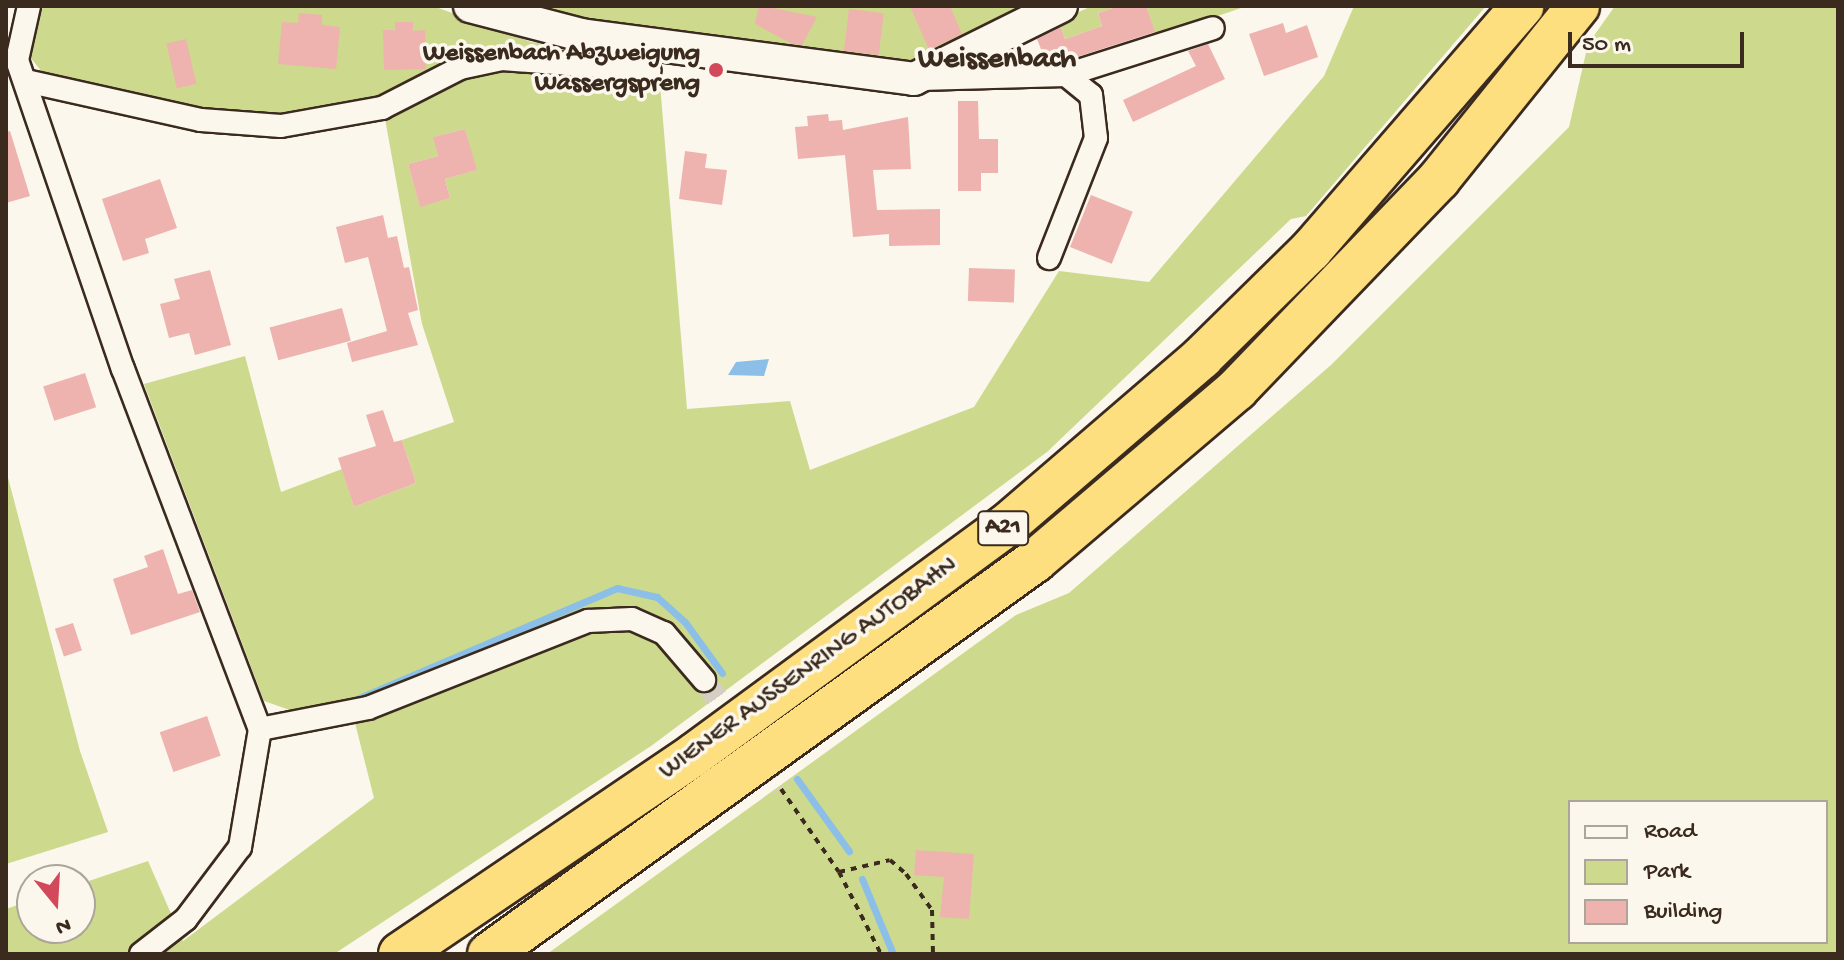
<!DOCTYPE html>
<html>
<head>
<meta charset="utf-8">
<style>
	body { margin:0 }
	#map { position:relative; width:1844px; height:960px; overflow:hidden; background:#fbf7ec; font-family:"Gochi Hand",sans-serif }
	div>[style] { position:absolute }
	[style*='--x'] { left:calc(var(--x)*1px); top:calc(var(--y)*1px); width:calc(var(--w)*1px); rotate:calc(var(--a)*1deg) }
	.green>* { inset:0; background:#cdd98c }
	.water>* { inset:0; background:#8bbfe8 }
	.stream>* { height:7px; margin:-3.5px; padding:0 3.5px; transform-origin:3.5px; border-radius:3.5px; background:#8bbfe8 }
	.building>* { inset:0; background:#eeb3ae; transform-origin:0 0 }
	.street-tunnel>* { height:22px; margin-top:-11px; transform-origin:0; background:repeating-linear-gradient(90deg,#d5cec3 0 22px,transparent 0 33px) }
	.path>* { height:4px; margin-top:-2px; transform-origin:0; background:repeating-linear-gradient(90deg,#3b2a1e 0 6px,transparent 0 12px) }
	.roads { filter:drop-shadow(2px 0 #3b2a1e) drop-shadow(-2px 0 #3b2a1e) drop-shadow(0 2px #3b2a1e) drop-shadow(0 -2px #3b2a1e) }
	.street>* { height:22px; margin:-11px; padding:0 11px; transform-origin:11px; border-radius:11px; background:#fbf7ec }
	.secondary>* { height:32px; margin:-16px; padding:0 16px; transform-origin:16px; border-radius:16px; background:#fbf7ec }
	.highway>* { height:42px; margin:-21px; padding:0 21px; transform-origin:21px; border-radius:21px; background:#fddf80 }
	.dots>* { width:22px; height:22px; translate:-50% -50%; box-sizing:border-box; border:4px solid #fbf7ec; border-radius:50% }
	span { translate:-50% -50%; white-space:nowrap; text-align:center; line-height:1.15; -webkit-text-stroke:7px #fbf7ec; paint-order:stroke }
	.shield-label span { padding:2px 6px; background:#fbf7ec; border:2px solid; border-radius:6px; -webkit-text-stroke-width:0 }
	.shield-label { font-size:24px; color:#3b2a1e; font-weight:700 }
	.poi-label { font-size:26px; color:#3b2a1e; font-weight:700 }
	.right { translate:-100% -50%; text-align:right }
	.street-label { font-size:26px; color:#3b2a1e }
	.quarter-label { font-size:30px; color:#3b2a1e; font-weight:700 }
	.frame { position:absolute; inset:0; border:8px solid #3b2a1e; pointer-events:none }
	.legend { position:absolute; left:1568px; top:800px; width:260px; height:144px; box-sizing:border-box; background:#fbf7ec; border:2px solid #aea59a; margin:0; padding:10px 14px; list-style:none; font-size:24px; color:#3b2a1e }
	.legend li { display:flex; align-items:center; gap:16px; height:40px }
	.legend b { width:40px; border:2px solid #aea59a }
	.north { position:absolute; left:16px; top:864px; width:80px; height:80px; box-sizing:border-box; background:#fbf7ec; border:2px solid #aea59a; border-radius:50%; rotate:162deg; font-size:22px; font-weight:700; line-height:32px; text-align:center; color:#3b2a1e }
	.north::after { content:''; display:block; margin:auto; width:28px; height:36px; background:#d1495b; clip-path:polygon(50% 0,100% 100%,50% 72%,0 100%) }
	.scale { position:absolute; left:1568px; top:32px; width:176px; height:36px; box-sizing:border-box; border:4px solid #3b2a1e; border-top:0; padding-left:10px; font-size:24px; line-height:28px; white-space:nowrap; color:#3b2a1e; -webkit-text-stroke:6px #fbf7ec; paint-order:stroke }
</style>
</head>
<body>
<div id="map">
	<div class="green">
		<i style="clip-path:polygon(evenodd,39px 6px,433px 6px,531px 42px,658px 60px,687px 409px,790px 401px,810px 470px,974px 407px,1059px 271px,1149px 282px,1324px 76px,1354px 6px,1486px 6px,1306px 216px,1291px 219px,1047px 452px,651px 746px,334px 954px,6px 954px,6px 909px,32px 900px,32px 928px,80px 928px,80px 884px,148px 861px,183px 941px,374px 798px,354px 719px,637px 610px,600px 608px,334px 711px,304px 715px,264px 701px,144px 384px,245px 356px,281px 492px,342px 469px,354px 507px,416px 483px,402px 440px,454px 422px,422px 324px,382px 102px,288px 118px,198px 112px,47px 78px,29px 56px,39px 6px,465px 129px,476px 170px,445px 179px,450px 198px,420px 206px,408px 164px,438px 156px,434px 137px,465px 129px)"></i>
		<i style="clip-path:polygon(512px 6px,1034px 6px,912px 62px,595px 26px)"></i>
		<i style="clip-path:polygon(1092px 6px,1119px 6px,1098px 13px,1102px 26px,1065px 39px,1059px 21px)"></i>
		<i style="clip-path:polygon(1146px 6px,1247px 6px,1156px 37px)"></i>
		<i style="clip-path:polygon(evenodd,1615px 6px,1838px 6px,1838px 954px,547px 954px,1016px 615px,1069px 593px,1331px 365px,1569px 127px,1588px 44px,1615px 6px,1570px 802px,1826px 802px,1826px 942px,1570px 942px,1570px 802px)"></i>
		<i style="clip-path:polygon(6px 470px,80px 751px,108px 832px,6px 864px)"></i>
	</div>
	<div class="water">
		<i style="clip-path:polygon(769px 359px,764px 376px,728px 375px,736px 362px)"></i>
	</div>
	<div class="stream">
		<i style="--x:352;--y:701;--w:288;--a:-23.1"></i>
		<i style="--x:617;--y:588;--w:41;--a:12.7"></i>
		<i style="--x:657;--y:597;--w:38;--a:42"></i>
		<i style="--x:685;--y:622;--w:63;--a:54"></i>
		<i style="--x:797;--y:779;--w:89;--a:54.2"></i>
		<i style="--x:862;--y:879;--w:81;--a:67.5"></i>
	</div>
	<div class="building">
		<i style="clip-path:polygon(759px 6px,763px 6px,817px 17px,802px 45px,792px 44px,755px 24px)"></i>
		<i style="clip-path:polygon(910px 6px,950px 6px,962px 34px,929px 50px)"></i>
		<i style="clip-path:polygon(1119px 6px,1146px 6px,1155px 32px,1064px 61px,1044px 57px,1037px 39px,1061px 27px,1065px 39px,1102px 26px,1098px 13px)"></i>
		<i style="left:849px;top:9px;width:35px;height:42px;rotate:7deg"></i>
		<i style="clip-path:polygon(299px 13px,322px 15px,322px 25px,340px 27px,336px 69px,278px 64px,282px 22px,298px 23px)"></i>
		<i style="clip-path:polygon(395px 22px,413px 22px,413px 31px,425px 30px,426px 69px,384px 70px,383px 30px,395px 30px)"></i>
		<i style="clip-path:polygon(1283px 23px,1286px 33px,1307px 25px,1318px 57px,1264px 76px,1249px 34px)"></i>
		<i style="left:186px;top:39px;width:46px;height:20px;rotate:77deg"></i>
		<i style="clip-path:polygon(1208px 44px,1225px 79px,1133px 122px,1123px 100px,1196px 66px,1188px 51px)"></i>
		<i style="clip-path:polygon(958px 101px,978px 101px,979px 139px,998px 139px,998px 173px,981px 173px,981px 191px,958px 191px)"></i>
		<i style="clip-path:polygon(828px 114px,829px 121px,842px 120px,843px 130px,908px 117px,911px 169px,873px 170px,877px 210px,940px 209px,940px 245px,889px 246px,889px 234px,853px 237px,845px 155px,798px 159px,795px 127px,808px 126px,807px 116px)"></i>
		<i style="clip-path:polygon(465px 129px,477px 170px,445px 179px,450px 198px,420px 207px,408px 164px,438px 156px,433px 137px)"></i>
		<i style="clip-path:polygon(10px 131px,30px 196px,6px 203px,6px 132px)"></i>
		<i style="clip-path:polygon(685px 151px,707px 154px,705px 168px,727px 170px,722px 205px,679px 199px)"></i>
		<i style="clip-path:polygon(160px 179px,177px 228px,145px 239px,149px 253px,123px 261px,102px 199px)"></i>
		<i style="left:1091px;top:195px;width:45px;height:56px;rotate:22deg"></i>
		<i style="clip-path:polygon(383px 215px,388px 238px,397px 236px,404px 268px,409px 267px,418px 310px,408px 313px,418px 345px,352px 362px,347px 343px,387px 331px,368px 257px,345px 263px,336px 227px)"></i>
		<i style="left:969px;top:268px;width:46px;height:33px;rotate:2deg"></i>
		<i style="clip-path:polygon(210px 270px,231px 345px,195px 355px,189px 333px,169px 338px,160px 304px,180px 299px,174px 279px)"></i>
		<i style="left:342px;top:308px;width:34px;height:75px;rotate:75deg"></i>
		<i style="left:85px;top:373px;width:36px;height:44px;rotate:72deg"></i>
		<i style="clip-path:polygon(383px 410px,394px 442px,402px 440px,416px 483px,354px 507px,338px 458px,376px 446px,366px 415px)"></i>
		<i style="clip-path:polygon(163px 549px,178px 594px,192px 590px,200px 612px,131px 635px,113px 579px,148px 567px,144px 556px)"></i>
		<i style="left:73px;top:623px;width:29px;height:19px;rotate:72deg"></i>
		<i style="left:207px;top:716px;width:42px;height:50px;rotate:71deg"></i>
		<i style="clip-path:polygon(916px 850px,974px 854px,969px 919px,940px 917px,944px 877px,914px 875px)"></i>
	</div>
	<div class="street-tunnel">
		<i style="--x:704;--y:680;--w:133;--a:54.8"></i>
	</div>
	<div class="path">
		<i style="--x:781;--y:789;--w:101;--a:55.1"></i>
		<i style="--x:839;--y:872;--w:92;--a:62.9"></i>
		<i style="--x:839;--y:872;--w:52;--a:-13.2"></i>
		<i style="--x:890;--y:860;--w:21;--a:41"></i>
		<i style="--x:906;--y:874;--w:44;--a:54.2"></i>
		<i style="--x:932;--y:910;--w:44;--a:88.7"></i>
	</div>
	<div class="roads">
		<div class="street">
			<i style="--x:29;--y:6;--w:55;--a:102.5"></i>
			<i style="--x:17;--y:60;--w:327;--a:71.1"></i>
			<i style="--x:123;--y:369;--w:385;--a:69.2"></i>
			<i style="--x:260;--y:729;--w:120;--a:99.6"></i>
			<i style="--x:240;--y:847;--w:90;--a:126.9"></i>
			<i style="--x:186;--y:919;--w:57;--a:142.1"></i>
			<i style="--x:1066;--y:75;--w:154;--a:-17.7"></i>
			<i style="--x:920;--y:79;--w:146;--a:-1.6"></i>
			<i style="--x:1066;--y:75;--w:32;--a:39"></i>
			<i style="--x:1091;--y:95;--w:43;--a:83.4"></i>
			<i style="--x:1096;--y:138;--w:129;--a:111.4"></i>
			<i style="--x:26;--y:81;--w:179;--a:12.6"></i>
			<i style="--x:201;--y:120;--w:80;--a:4.3"></i>
			<i style="--x:281;--y:126;--w:103;--a:-10.1"></i>
			<i style="--x:382;--y:108;--w:88;--a:-27.1"></i>
			<i style="--x:460;--y:68;--w:43;--a:-12.1"></i>
			<i style="--x:502;--y:59;--w:148;--a:4.3"></i>
			<i style="--x:260;--y:729;--w:110;--a:-11"></i>
			<i style="--x:368;--y:708;--w:237;--a:-21.6"></i>
			<i style="--x:588;--y:621;--w:44;--a:-2.6"></i>
			<i style="--x:632;--y:619;--w:35;--a:24"></i>
			<i style="--x:664;--y:633;--w:62;--a:49.6"></i>
		</div>
		<div class="secondary">
			<i style="--x:470;--y:6;--w:115;--a:14.6"></i>
			<i style="--x:581;--y:35;--w:336;--a:7.5"></i>
			<i style="--x:914;--y:79;--w:164;--a:-26.4"></i>
		</div>
		<div class="highway">
			<i style="--x:400;--y:954;--w:356;--a:-34.1"></i>
			<i style="--x:695;--y:754;--w:387;--a:-36.3"></i>
			<i style="--x:1007;--y:525;--w:257;--a:-40.7"></i>
			<i style="--x:1202;--y:357;--w:153;--a:-44.5"></i>
			<i style="--x:1311;--y:250;--w:323;--a:-49.1"></i>
			<i style="--x:489;--y:954;--w:673;--a:-35.75"></i>
			<i style="--x:1035;--y:561;--w:265;--a:-40.4"></i>
			<i style="--x:1237;--y:389;--w:291;--a:-46.1"></i>
			<i style="--x:1439;--y:179;--w:222;--a:-51.2"></i>
		</div>
	</div>
	<div class="dots">
		<i style="left:716px;top:70px;background:#d1495b"></i>
	</div>
	<div class="shield-label">
		<span style="left:1003px;top:528px">A21</span>
	</div>
	<div class="poi-label">
		<span class="right" style="left:700px;top:70px">Weissenbach Abzweigung<br>Wassergspreng</span>
	</div>
	<div class="street-label">
		<span style="left:809px;top:669px;rotate:-36deg">WIENER AUSSENRING AUTOBAHN</span>
	</div>
	<div class="quarter-label">
		<span style="left:997px;top:61px">Weissenbach</span>
	</div>
	<div class="frame"></div>
	<ul class="legend">
	<li><b style="height:10px;background:#fbf7ec"></b>Road</li>
	<li><b style="height:22px;background:#cdd98c"></b>Park</li>
	<li><b style="height:22px;background:#eeb3ae"></b>Building</li>
	</ul>
	<div class="north">N</div>
	<div class="scale">50 m</div>
</div>
</body>
</html>
